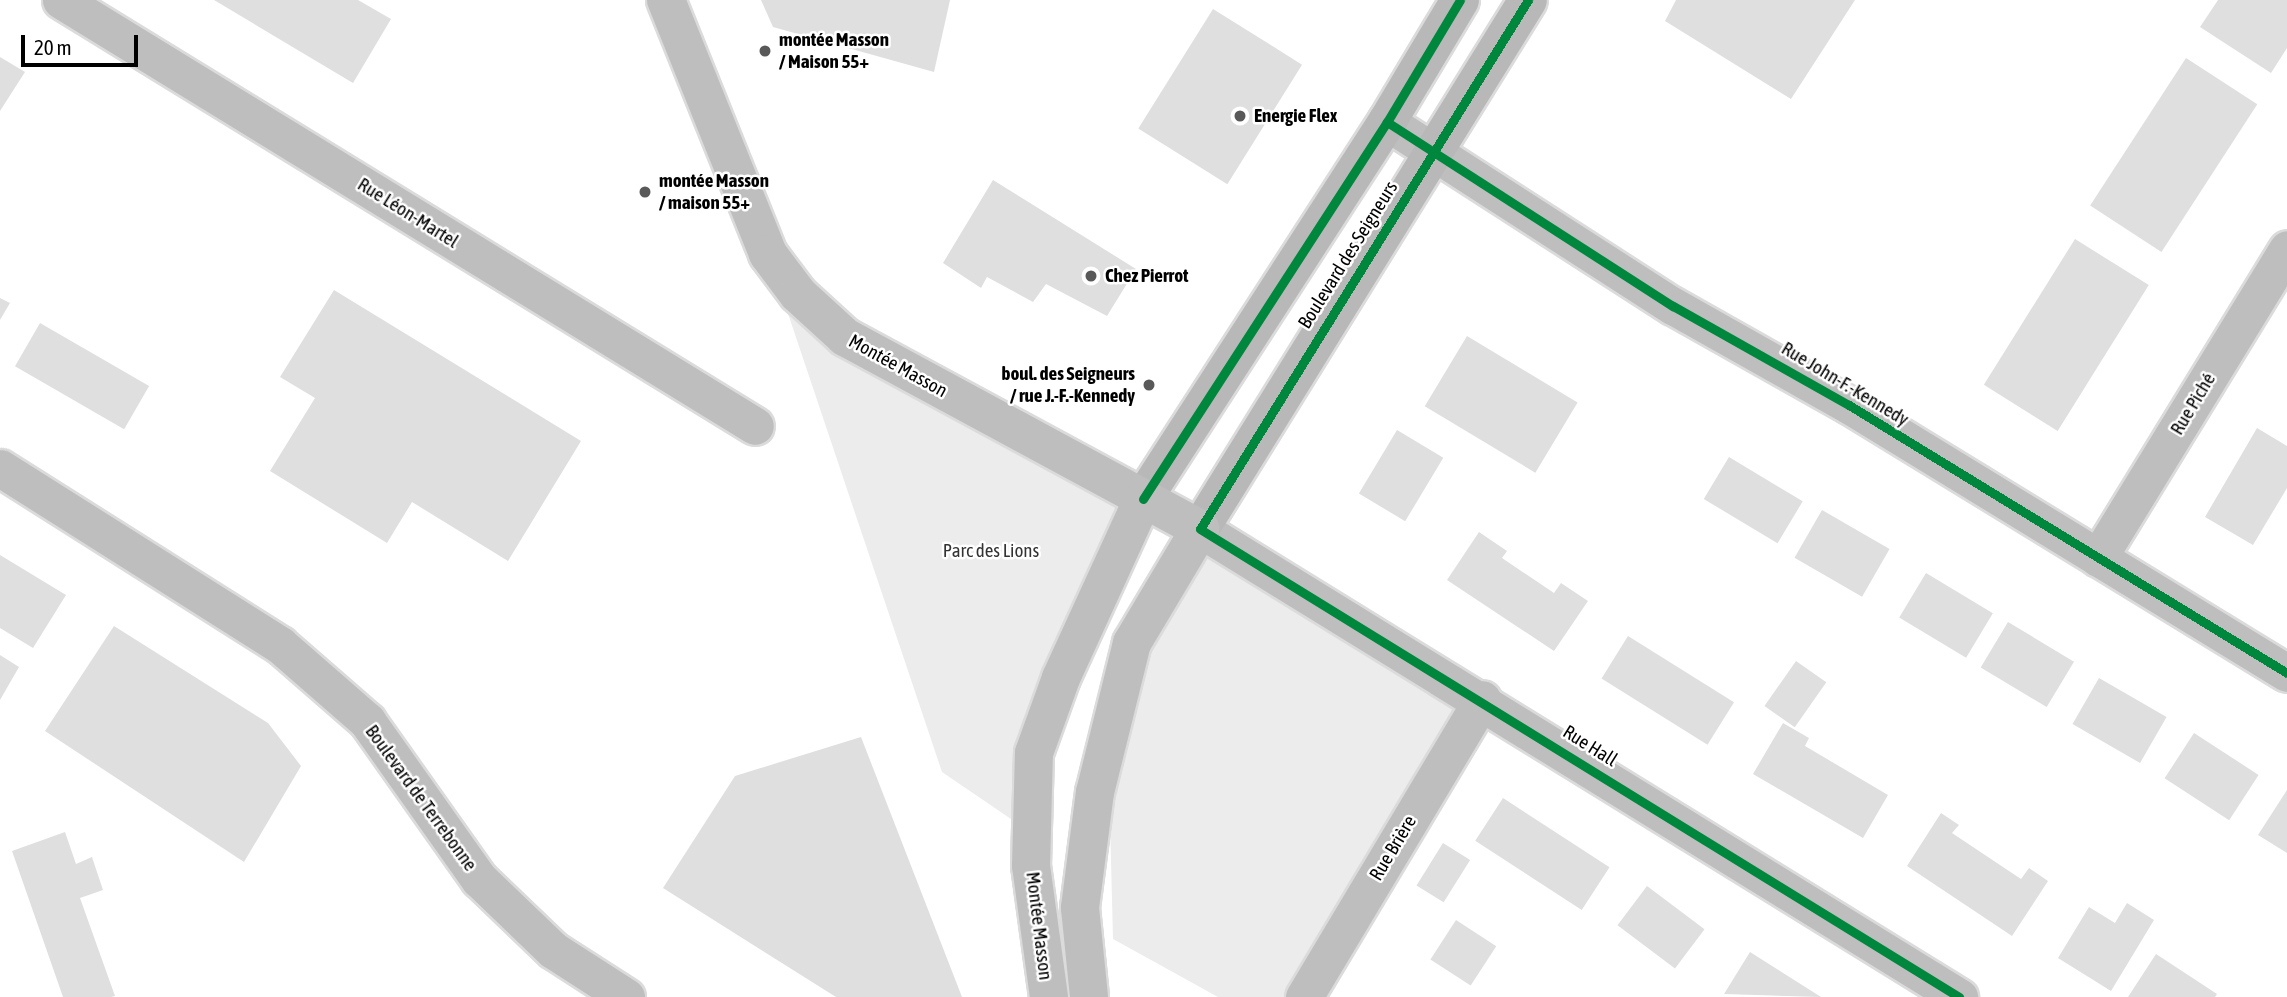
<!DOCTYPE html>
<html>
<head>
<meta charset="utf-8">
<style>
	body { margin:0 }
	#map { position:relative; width:2287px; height:997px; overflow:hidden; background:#fff; font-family:"Asap Condensed",sans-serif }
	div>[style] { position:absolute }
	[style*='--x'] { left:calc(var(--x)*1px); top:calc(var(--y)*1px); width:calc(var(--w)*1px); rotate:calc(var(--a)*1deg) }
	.green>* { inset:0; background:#ececec }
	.building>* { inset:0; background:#dfdfdf; transform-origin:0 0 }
	.roads { filter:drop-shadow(2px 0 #dbdbdb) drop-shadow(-2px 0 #dbdbdb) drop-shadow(0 2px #dbdbdb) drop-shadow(0 -2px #dbdbdb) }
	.minor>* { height:37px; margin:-18.5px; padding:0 18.5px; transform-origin:18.5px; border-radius:18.5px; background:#bebebe }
	.secondary>* { height:38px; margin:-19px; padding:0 19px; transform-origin:19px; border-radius:19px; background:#b8b8b8 }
	.primary>* { height:38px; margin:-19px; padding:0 19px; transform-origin:19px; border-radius:19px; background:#bebebe }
	.cycleway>* { height:9px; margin:-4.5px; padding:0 4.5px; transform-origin:4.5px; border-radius:4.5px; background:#00873e }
	.dots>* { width:19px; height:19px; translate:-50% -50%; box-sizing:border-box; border:4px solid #fff; border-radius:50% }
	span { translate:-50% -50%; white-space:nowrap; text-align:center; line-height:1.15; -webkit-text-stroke:5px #fff; paint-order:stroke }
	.poi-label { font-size:19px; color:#000; font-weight:700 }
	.left { translate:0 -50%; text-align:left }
	.right { translate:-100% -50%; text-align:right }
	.street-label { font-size:19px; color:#000 }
	.park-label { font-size:19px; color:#333 }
	.scale { position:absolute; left:21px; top:35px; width:117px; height:32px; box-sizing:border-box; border:4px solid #000; border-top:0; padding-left:9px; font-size:21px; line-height:24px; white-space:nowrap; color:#000; -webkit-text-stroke:5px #fff; paint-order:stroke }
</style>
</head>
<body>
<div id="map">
	<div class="green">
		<i style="clip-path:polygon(768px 254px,798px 294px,1143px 499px,1061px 678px,1030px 832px,942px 772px)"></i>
		<i style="clip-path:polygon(1209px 548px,1479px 715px,1305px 997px,1218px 997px,1113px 939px,1110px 821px,1147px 658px)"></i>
	</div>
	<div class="building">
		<i style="clip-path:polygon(214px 0,358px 0,391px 19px,353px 83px)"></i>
		<i style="clip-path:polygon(761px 0,950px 0,934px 72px,773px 27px)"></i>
		<i style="clip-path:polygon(1676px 0,1855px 0,1791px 99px,1665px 21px)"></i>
		<i style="clip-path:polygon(2218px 0,2287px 0,2287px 48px,2271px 73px,2200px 27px)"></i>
		<i style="left:1213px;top:9px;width:105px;height:141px;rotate:32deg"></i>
		<i style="clip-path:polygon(0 57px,25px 72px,0 111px)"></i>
		<i style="left:2186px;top:58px;width:85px;height:176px;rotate:33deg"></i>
		<i style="clip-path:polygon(993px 180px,1136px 269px,1107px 316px,1046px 284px,1033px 302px,987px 277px,981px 288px,943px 263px)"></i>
		<i style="left:2075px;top:239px;width:87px;height:172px;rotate:32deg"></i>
		<i style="clip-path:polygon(334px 290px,581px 441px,508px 561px,412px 502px,387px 543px,270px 471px,315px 398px,280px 377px)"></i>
		<i style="clip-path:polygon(0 298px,10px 303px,0 320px)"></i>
		<i style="left:40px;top:323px;width:126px;height:50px;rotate:30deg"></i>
		<i style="left:1467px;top:336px;width:129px;height:82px;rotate:31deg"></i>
		<i style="clip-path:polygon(2257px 428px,2287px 446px,2287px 488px,2253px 545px,2205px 517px)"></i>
		<i style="left:1397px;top:430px;width:54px;height:74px;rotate:31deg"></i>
		<i style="left:1729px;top:457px;width:86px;height:49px;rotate:31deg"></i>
		<i style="left:1822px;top:510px;width:78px;height:55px;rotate:30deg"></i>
		<i style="clip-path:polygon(1479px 532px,1507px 551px,1502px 558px,1554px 593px,1561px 583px,1588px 601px,1554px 651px,1447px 580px)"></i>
		<i style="clip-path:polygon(0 555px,66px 595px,33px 648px,0 628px)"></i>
		<i style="left:1926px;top:573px;width:78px;height:52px;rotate:31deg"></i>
		<i style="left:2008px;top:622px;width:77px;height:53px;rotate:31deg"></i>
		<i style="clip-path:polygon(114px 626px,268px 723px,301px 766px,244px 862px,45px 731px)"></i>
		<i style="left:1628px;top:636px;width:125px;height:50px;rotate:32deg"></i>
		<i style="clip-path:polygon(0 655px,19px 667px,0 700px)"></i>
		<i style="left:1796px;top:661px;width:37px;height:55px;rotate:35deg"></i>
		<i style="left:2099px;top:678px;width:78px;height:53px;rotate:30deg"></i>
		<i style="clip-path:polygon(1783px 723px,1809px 738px,1805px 746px,1888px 795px,1863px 838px,1753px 774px)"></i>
		<i style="left:2194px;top:733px;width:77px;height:54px;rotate:33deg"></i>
		<i style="clip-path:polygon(861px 737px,962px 997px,836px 997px,663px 888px,735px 776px)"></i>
		<i style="clip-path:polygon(2287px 790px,2287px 853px,2258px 835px)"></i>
		<i style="left:1503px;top:798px;width:127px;height:51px;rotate:33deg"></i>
		<i style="clip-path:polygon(1941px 813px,1959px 825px,1952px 833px,2021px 879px,2029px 868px,2048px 881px,2012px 936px,1907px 866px)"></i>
		<i style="clip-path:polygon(65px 832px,76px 864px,92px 857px,103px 890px,80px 898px,115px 996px,111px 997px,63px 997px,12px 851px)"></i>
		<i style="left:1443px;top:843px;width:32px;height:50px;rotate:32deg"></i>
		<i style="left:1647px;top:886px;width:72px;height:49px;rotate:37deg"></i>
		<i style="clip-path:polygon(2127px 903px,2154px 920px,2111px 991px,2058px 958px,2089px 907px,2115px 923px)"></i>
		<i style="left:1456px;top:920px;width:48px;height:47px;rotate:33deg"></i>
		<i style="clip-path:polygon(1750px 952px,1821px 997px,1724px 994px)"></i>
		<i style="clip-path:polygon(2156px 954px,2217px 994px,2215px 997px,2128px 997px)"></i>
	</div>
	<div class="roads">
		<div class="minor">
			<i style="--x:61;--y:0;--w:814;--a:31.54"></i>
			<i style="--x:1387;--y:122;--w:340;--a:32.8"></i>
			<i style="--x:1673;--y:306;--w:202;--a:29.4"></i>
			<i style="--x:1849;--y:405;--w:513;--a:31.46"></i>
			<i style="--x:0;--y:468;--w:331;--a:32.3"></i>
			<i style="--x:280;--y:645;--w:116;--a:41.1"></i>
			<i style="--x:367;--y:721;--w:194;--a:54.7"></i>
			<i style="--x:479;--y:879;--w:103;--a:43.8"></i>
			<i style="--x:553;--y:950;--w:87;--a:32.8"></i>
			<i style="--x:1200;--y:529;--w:892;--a:31.66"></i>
			<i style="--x:2098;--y:558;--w:362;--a:-58.5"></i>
			<i style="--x:1304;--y:997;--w:347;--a:-59.1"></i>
		</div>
		<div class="secondary">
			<i style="--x:1143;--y:499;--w:449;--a:-57.1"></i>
			<i style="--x:1387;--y:122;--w:142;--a:-59.1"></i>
			<i style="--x:1200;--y:529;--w:622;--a:-58.2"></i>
		</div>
		<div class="primary">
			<i style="--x:666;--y:0;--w:274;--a:68.1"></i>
			<i style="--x:768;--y:254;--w:50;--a:53.1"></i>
			<i style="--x:798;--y:294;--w:64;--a:42.5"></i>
			<i style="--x:845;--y:337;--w:404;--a:28.4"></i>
			<i style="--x:1200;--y:529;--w:133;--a:120.8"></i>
			<i style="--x:1132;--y:643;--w:154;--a:103.9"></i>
			<i style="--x:1095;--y:792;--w:117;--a:97.4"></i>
			<i style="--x:1080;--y:908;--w:89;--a:84.2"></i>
			<i style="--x:1049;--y:997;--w:132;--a:-97.8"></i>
			<i style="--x:1031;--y:866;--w:113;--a:-88.5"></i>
			<i style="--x:1034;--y:753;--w:80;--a:-70.2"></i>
			<i style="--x:1061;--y:678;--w:197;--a:-65.4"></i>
		</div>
	</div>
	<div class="cycleway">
		<i style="--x:1528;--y:0;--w:622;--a:121.8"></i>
		<i style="--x:1200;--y:529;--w:892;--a:31.66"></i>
		<i style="--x:1387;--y:122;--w:340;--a:32.8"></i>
		<i style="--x:1673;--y:306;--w:202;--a:29.4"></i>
		<i style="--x:1849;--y:405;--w:513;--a:31.46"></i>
		<i style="--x:1143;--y:499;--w:449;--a:-57.1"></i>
		<i style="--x:1387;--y:122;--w:142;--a:-59.1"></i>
	</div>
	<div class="dots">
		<i style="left:765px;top:51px;background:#595959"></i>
		<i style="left:1240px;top:116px;background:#595959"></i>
		<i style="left:645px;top:192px;background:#595959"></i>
		<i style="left:1091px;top:276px;background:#595959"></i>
		<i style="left:1149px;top:385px;background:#595959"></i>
	</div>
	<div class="poi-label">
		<span class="left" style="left:779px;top:51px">montée Masson<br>/ Maison 55+</span>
		<span class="left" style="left:1254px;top:116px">Energie Flex</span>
		<span class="left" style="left:659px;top:192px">montée Masson<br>/ maison 55+</span>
		<span class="left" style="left:1105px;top:276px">Chez Pierrot</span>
		<span class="right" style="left:1135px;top:385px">boul. des Seigneurs<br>/ rue J.-F.-Kennedy</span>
	</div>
	<div class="street-label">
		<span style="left:408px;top:213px;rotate:32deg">Rue Léon-Martel</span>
		<span style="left:1348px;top:255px;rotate:-58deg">Boulevard des Seigneurs</span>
		<span style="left:898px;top:366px;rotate:29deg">Montée Masson</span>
		<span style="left:1845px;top:384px;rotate:31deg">Rue John-F.-Kennedy</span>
		<span style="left:2193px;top:404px;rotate:-59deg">Rue Piché</span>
		<span style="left:1590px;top:746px;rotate:32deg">Rue Hall</span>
		<span style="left:421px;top:798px;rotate:54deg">Boulevard de Terrebonne</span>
		<span style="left:1393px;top:848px;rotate:-59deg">Rue Brière</span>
		<span style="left:1039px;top:926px;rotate:83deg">Montée Masson</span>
	</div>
	<div class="park-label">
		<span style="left:991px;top:551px">Parc des Lions</span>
	</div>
	<div class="scale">20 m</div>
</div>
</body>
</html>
